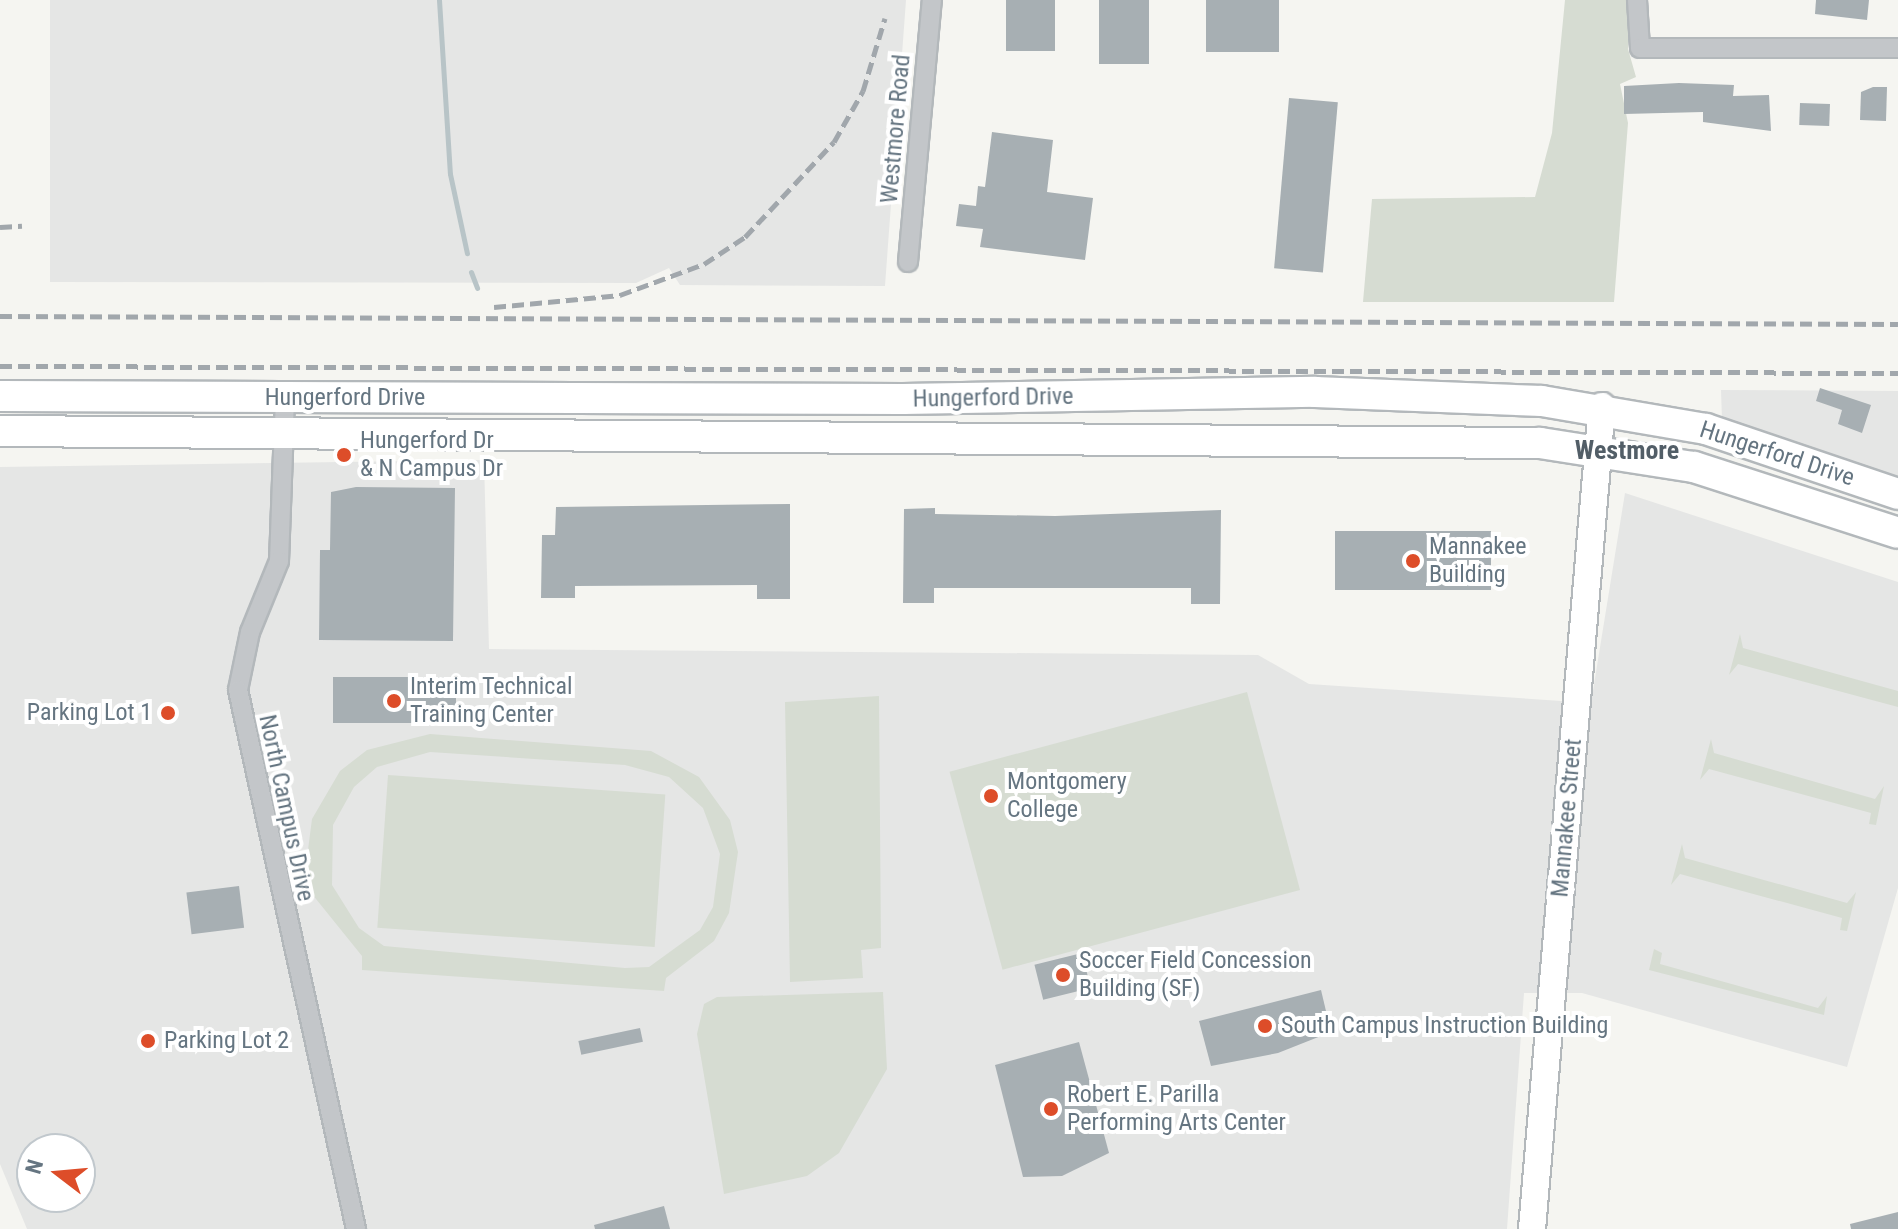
<!DOCTYPE html>
<html>
<head>
<meta charset="utf-8">
<style>
	body { margin:0 }
	#map { position:relative; width:1898px; height:1229px; overflow:hidden; background:#f5f5f1; font-family:"Roboto Condensed",sans-serif }
	div>[style] { position:absolute }
	[style*='--x'] { left:calc(var(--x)*1px); top:calc(var(--y)*1px); width:calc(var(--w)*1px); rotate:calc(var(--a)*1deg) }
	.built>* { inset:0; background:#e5e6e5 }
	.green>* { inset:0; background:#d6dcd2; transform-origin:0 0 }
	.stream>* { height:5px; margin:-2.5px; padding:0 2.5px; transform-origin:2.5px; border-radius:2.5px; background:#b8c4c7 }
	.building>* { inset:0; background:#a7afb3; transform-origin:0 0 }
	.roads { filter:drop-shadow(2px 0 #b3b8bb) drop-shadow(-2px 0 #b3b8bb) drop-shadow(0 2px #b3b8bb) drop-shadow(0 -2px #b3b8bb) }
	.street>* { height:18px; margin:-9px; padding:0 9px; transform-origin:9px; border-radius:9px; background:#c3c6c9 }
	.secondary>* { height:26px; margin:-13px; padding:0 13px; transform-origin:13px; border-radius:13px; background:#fff }
	.primary>* { height:30px; margin:-15px; padding:0 15px; transform-origin:15px; border-radius:15px; background:#fff }
	.rail>* { height:5px; margin-top:-2.5px; transform-origin:0; background:repeating-linear-gradient(90deg,#a1a7ac 0 12px,transparent 0 18px) }
	.dots>* { width:22px; height:22px; translate:-50% -50%; box-sizing:border-box; border:4px solid #fff; border-radius:50% }
	span { translate:-50% -50%; white-space:nowrap; text-align:center; line-height:1.15; -webkit-text-stroke:8px #fff; paint-order:stroke }
	.street-label { font-size:24px; color:#657581 }
	.poi-label { font-size:24px; color:#657581 }
	.left { translate:0 -50%; text-align:left }
	.right { translate:-100% -50%; text-align:right }
	.neighbourhood-label { font-size:26px; color:#525e67; font-weight:700 }
	.north { position:absolute; left:16px; top:1133px; width:80px; height:80px; box-sizing:border-box; background:#fff; border:2px solid #c1c8cd; border-radius:50%; rotate:286deg; font-size:22px; font-weight:700; line-height:32px; text-align:center; color:#657581 }
	.north::after { content:''; display:block; margin:auto; width:28px; height:36px; background:#dd4d29; clip-path:polygon(50% 0,100% 100%,50% 72%,0 100%) }
</style>
</head>
<body>
<div id="map">
	<div class="built">
		<i style="clip-path:polygon(50px 0,906px 0,885px 286px,680px 285px,669px 268px,636px 283px,50px 282px)"></i>
		<i style="clip-path:polygon(1721px 390px,1898px 391px,1898px 478px,1722px 420px)"></i>
		<i style="clip-path:polygon(evenodd,484px 460px,489px 649px,1258px 655px,1309px 684px,1591px 703px,1625px 493px,1898px 582px,1898px 888px,1847px 1067px,1582px 993px,1524px 993px,1507px 1229px,27px 1229px,0 1164px,0 467px,484px 460px,32px 1149px,80px 1149px,80px 1197px,32px 1197px,32px 1149px)"></i>
	</div>
	<div class="green">
		<i style="clip-path:polygon(1565px 0,1631px 0,1628px 49px,1636px 77px,1620px 84px,1628px 123px,1614px 302px,1363px 302px,1372px 199px,1535px 197px,1552px 133px)"></i>
		<i style="clip-path:polygon(1740px 634px,1743px 648px,1898px 691px,1898px 707px,1738px 664px,1729px 675px)"></i>
		<i style="left:1247px;top:692px;width:205px;height:308px;rotate:75deg"></i>
		<i style="clip-path:polygon(879px 696px,881px 948px,861px 950px,863px 978px,790px 982px,785px 702px)"></i>
		<i style="clip-path:polygon(evenodd,430px 734px,651px 751px,699px 777px,730px 820px,738px 852px,729px 913px,714px 941px,666px 978px,664px 991px,362px 970px,362px 956px,312px 894px,306px 865px,312px 819px,340px 771px,367px 750px,430px 734px,430px 752px,625px 765px,669px 777px,703px 808px,720px 854px,713px 907px,700px 930px,649px 967px,625px 968px,384px 946px,359px 928px,332px 885px,333px 825px,354px 787px,377px 767px,430px 752px)"></i>
		<i style="clip-path:polygon(1711px 739px,1714px 753px,1875px 799px,1884px 786px,1876px 825px,1869px 824px,1871px 813px,1709px 769px,1700px 780px)"></i>
		<i style="left:388px;top:775px;width:278px;height:153px;rotate:4deg"></i>
		<i style="clip-path:polygon(1682px 844px,1685px 858px,1847px 903px,1856px 892px,1847px 931px,1840px 930px,1842px 918px,1680px 874px,1671px 885px)"></i>
		<i style="clip-path:polygon(1654px 949px,1662px 953px,1660px 964px,1818px 1008px,1827px 996px,1824px 1015px,1649px 970px)"></i>
		<i style="clip-path:polygon(883px 992px,887px 1069px,839px 1153px,807px 1176px,724px 1194px,697px 1034px,704px 1004px,717px 997px)"></i>
	</div>
	<div class="stream">
		<i style="--x:439;--y:0;--w:174;--a:86.4"></i>
		<i style="--x:450;--y:174;--w:81;--a:77.9"></i>
		<i style="--x:471;--y:272;--w:17;--a:69"></i>
	</div>
	<div class="building">
		<i style="left:1006px;top:0;width:49px;height:51px"></i>
		<i style="left:1099px;top:0;width:50px;height:64px"></i>
		<i style="left:1206px;top:0;width:73px;height:52px"></i>
		<i style="clip-path:polygon(1816px 0,1869px 0,1867px 20px,1815px 14px)"></i>
		<i style="clip-path:polygon(1679px 83px,1734px 85px,1733px 96px,1769px 95px,1771px 131px,1703px 122px,1703px 112px,1624px 114px,1624px 86px)"></i>
		<i style="clip-path:polygon(1873px 87px,1887px 87px,1886px 121px,1860px 120px,1861px 92px)"></i>
		<i style="left:1289px;top:98px;width:49px;height:171px;rotate:5deg"></i>
		<i style="left:1800px;top:103px;width:30px;height:22px;rotate:2deg"></i>
		<i style="clip-path:polygon(992px 132px,1053px 140px,1047px 192px,1093px 198px,1085px 260px,980px 247px,983px 229px,956px 226px,959px 204px,976px 206px,978px 186px,985px 187px)"></i>
		<i style="clip-path:polygon(1820px 388px,1871px 405px,1862px 433px,1838px 424px,1842px 410px,1816px 401px)"></i>
		<i style="clip-path:polygon(356px 487px,455px 488px,453px 641px,319px 640px,320px 550px,330px 550px,331px 492px)"></i>
		<i style="clip-path:polygon(790px 504px,790px 599px,757px 599px,757px 585px,575px 586px,575px 598px,541px 598px,542px 535px,555px 535px,556px 507px)"></i>
		<i style="clip-path:polygon(935px 508px,935px 514px,1055px 516px,1221px 510px,1220px 604px,1191px 604px,1191px 588px,934px 588px,934px 603px,903px 603px,904px 509px)"></i>
		<i style="left:1335px;top:531px;width:156px;height:59px"></i>
		<i style="left:333px;top:677px;width:123px;height:46px"></i>
		<i style="left:239px;top:886px;width:42px;height:53px;rotate:83deg"></i>
		<i style="left:1082px;top:953px;width:36px;height:49px;rotate:76deg"></i>
		<i style="clip-path:polygon(1321px 990px,1331px 1032px,1278px 1053px,1211px 1066px,1199px 1021px)"></i>
		<i style="left:640px;top:1028px;width:14px;height:63px;rotate:78deg"></i>
		<i style="clip-path:polygon(1079px 1042px,1109px 1153px,1062px 1176px,1023px 1177px,995px 1065px)"></i>
		<i style="clip-path:polygon(664px 1206px,670px 1229px,595px 1229px,594px 1225px)"></i>
		<i style="clip-path:polygon(1898px 1212px,1898px 1229px,1851px 1229px,1850px 1224px)"></i>
	</div>
	<div class="roads">
		<div class="street">
			<i style="--x:1637;--y:0;--w:48;--a:86.4"></i>
			<i style="--x:1640;--y:48;--w:258;--a:0"></i>
			<i style="--x:908;--y:262;--w:263;--a:-84.8"></i>
			<i style="--x:285;--y:398;--w:163;--a:92.1"></i>
			<i style="--x:279;--y:561;--w:77;--a:112.2"></i>
			<i style="--x:250;--y:632;--w:59;--a:101.7"></i>
			<i style="--x:238;--y:690;--w:552;--a:77.65"></i>
		</div>
		<div class="secondary">
			<i style="--x:1532;--y:1229;--w:826;--a:-85.14"></i>
		</div>
		<div class="primary">
			<i style="--x:0;--y:396;--w:903;--a:0.19"></i>
			<i style="--x:903;--y:399;--w:412;--a:-1"></i>
			<i style="--x:1315;--y:392;--w:227;--a:2.3"></i>
			<i style="--x:1542;--y:401;--w:166;--a:9.7"></i>
			<i style="--x:1706;--y:429;--w:203;--a:18.7"></i>
			<i style="--x:0;--y:431;--w:1540;--a:0.45"></i>
			<i style="--x:1540;--y:443;--w:156;--a:8.9"></i>
			<i style="--x:1694;--y:467;--w:214;--a:17.9"></i>
		</div>
	</div>
	<div class="rail">
		<i style="--x:0;--y:227;--w:22;--a:-3"></i>
		<i style="--x:494;--y:307;--w:127;--a:-5.4"></i>
		<i style="--x:620;--y:295;--w:90;--a:-20.3"></i>
		<i style="--x:704;--y:264;--w:49;--a:-33.4"></i>
		<i style="--x:745;--y:237;--w:130;--a:-46.9"></i>
		<i style="--x:834;--y:142;--w:59;--a:-60.4"></i>
		<i style="--x:863;--y:91;--w:76;--a:-73.2"></i>
		<i style="--x:0;--y:316;--w:1898;--a:0.24"></i>
		<i style="--x:0;--y:366;--w:1898;--a:0.21"></i>
	</div>
	<div class="dots">
		<i style="left:344px;top:455px;background:#dd4d29"></i>
		<i style="left:1413px;top:561px;background:#dd4d29"></i>
		<i style="left:394px;top:701px;background:#dd4d29"></i>
		<i style="left:168px;top:713px;background:#dd4d29"></i>
		<i style="left:991px;top:796px;background:#dd4d29"></i>
		<i style="left:1063px;top:975px;background:#dd4d29"></i>
		<i style="left:1265px;top:1026px;background:#dd4d29"></i>
		<i style="left:148px;top:1041px;background:#dd4d29"></i>
		<i style="left:1051px;top:1109px;background:#dd4d29"></i>
	</div>
	<div class="street-label">
		<span style="left:896px;top:129px;rotate:-85deg">Westmore Road</span>
		<span style="left:345px;top:398px">Hungerford Drive</span>
		<span style="left:993px;top:398px;rotate:-1deg">Hungerford Drive</span>
		<span style="left:1777px;top:454px;rotate:18deg">Hungerford Drive</span>
		<span style="left:286px;top:808px;rotate:78deg">North Campus Drive</span>
		<span style="left:1567px;top:818px;rotate:-85deg">Mannakee Street</span>
	</div>
	<div class="poi-label">
		<span class="left" style="left:360px;top:455px">Hungerford Dr<br>&amp; N Campus Dr</span>
		<span class="left" style="left:1429px;top:561px">Mannakee<br>Building</span>
		<span class="left" style="left:410px;top:701px">Interim Technical<br>Training Center</span>
		<span class="right" style="left:152px;top:713px">Parking Lot 1</span>
		<span class="left" style="left:1007px;top:796px">Montgomery<br>College</span>
		<span class="left" style="left:1079px;top:975px">Soccer Field Concession<br>Building (SF)</span>
		<span class="left" style="left:1281px;top:1026px">South Campus Instruction Building</span>
		<span class="left" style="left:164px;top:1041px">Parking Lot 2</span>
		<span class="left" style="left:1067px;top:1109px">Robert E. Parilla<br>Performing Arts Center</span>
	</div>
	<div class="neighbourhood-label">
		<span style="left:1627px;top:451px">Westmore</span>
	</div>
	<div class="north">N</div>
</div>
</body>
</html>
